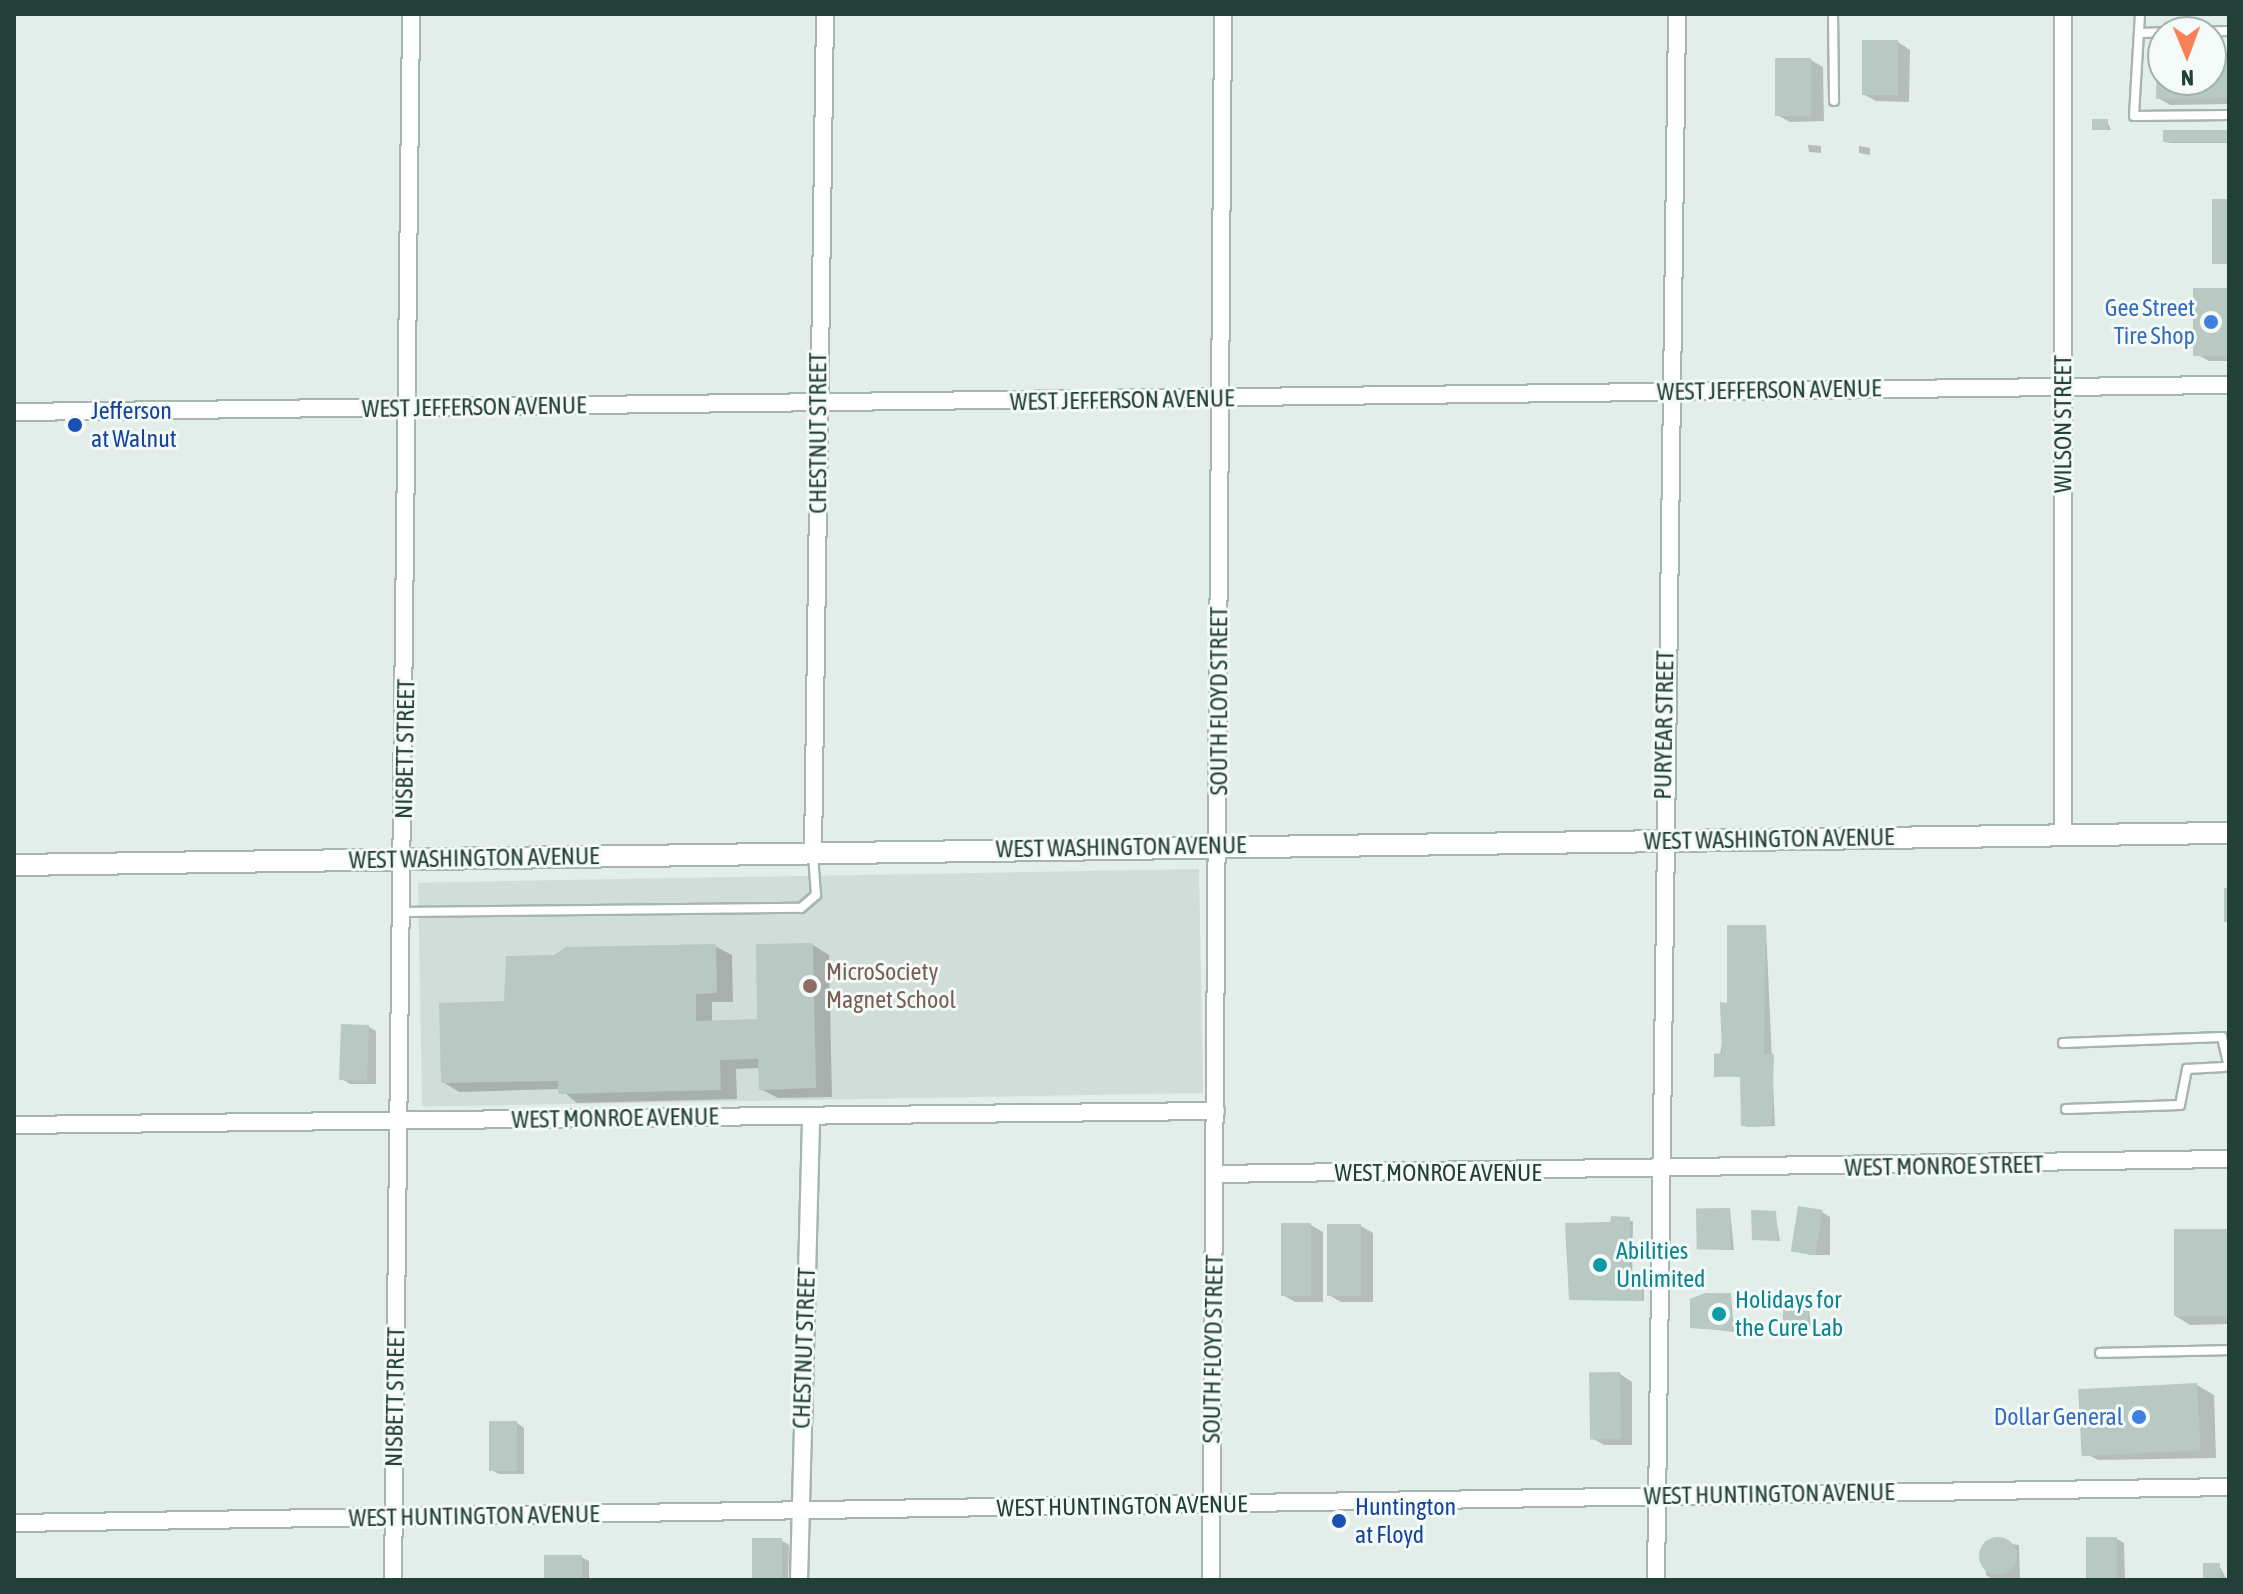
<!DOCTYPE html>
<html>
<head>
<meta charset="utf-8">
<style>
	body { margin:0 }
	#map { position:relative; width:2243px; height:1594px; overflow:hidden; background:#e3ede9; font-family:"Asap Condensed",sans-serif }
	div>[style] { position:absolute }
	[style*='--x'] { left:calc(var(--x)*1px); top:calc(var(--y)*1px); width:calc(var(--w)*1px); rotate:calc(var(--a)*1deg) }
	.built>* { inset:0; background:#d1ddd8; transform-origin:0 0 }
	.shadow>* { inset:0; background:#0003 }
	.building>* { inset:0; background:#b8c8c2; transform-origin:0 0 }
	.round { border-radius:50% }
	.roads { filter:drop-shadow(2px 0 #a5b6b0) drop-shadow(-2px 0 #a5b6b0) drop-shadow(0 2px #a5b6b0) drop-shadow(0 -2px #a5b6b0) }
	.service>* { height:8px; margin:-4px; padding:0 4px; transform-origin:4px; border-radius:4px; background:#fff }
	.minor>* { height:16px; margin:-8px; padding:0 8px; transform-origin:8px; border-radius:8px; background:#fff }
	.tertiary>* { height:20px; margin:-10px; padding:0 10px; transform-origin:10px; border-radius:10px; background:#fff }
	.dots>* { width:22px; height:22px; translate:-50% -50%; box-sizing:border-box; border:4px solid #f4faf7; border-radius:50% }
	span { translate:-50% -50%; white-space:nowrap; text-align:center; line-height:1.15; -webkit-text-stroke:6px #f4faf7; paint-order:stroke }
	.shop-label { font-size:24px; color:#366cbe }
	.right { translate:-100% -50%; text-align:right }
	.street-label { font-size:24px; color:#224038 }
	.transit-label { font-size:24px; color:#164399 }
	.left { translate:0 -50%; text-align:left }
	.education-label { font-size:24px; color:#785e54 }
	.culture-label { font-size:24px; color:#0d838f }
	.frame { position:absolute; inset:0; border:16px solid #224038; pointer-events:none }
	.north { position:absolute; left:2147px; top:16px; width:80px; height:80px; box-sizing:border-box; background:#f4faf7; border:2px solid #a0b0ab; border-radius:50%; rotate:179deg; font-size:22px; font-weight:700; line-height:32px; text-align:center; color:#224038 }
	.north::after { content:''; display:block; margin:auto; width:28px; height:36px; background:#f88057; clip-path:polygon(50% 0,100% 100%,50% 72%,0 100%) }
</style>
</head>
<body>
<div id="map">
	<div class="built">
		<i style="left:1199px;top:869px;width:224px;height:781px;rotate:89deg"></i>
	</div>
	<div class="shadow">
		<i style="clip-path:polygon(1898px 42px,1910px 50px,1909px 102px,1876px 101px,1863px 94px)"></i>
		<i style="clip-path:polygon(2163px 54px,2163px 80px,2211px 80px,2211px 54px,2229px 54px,2229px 104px,2170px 105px,2158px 98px)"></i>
		<i style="clip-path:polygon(1811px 60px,1823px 67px,1824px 121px,1790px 122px,1777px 115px)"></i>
		<i style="clip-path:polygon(2107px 121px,2111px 130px,2094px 129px)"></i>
		<i style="clip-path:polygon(2229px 132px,2229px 143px,2165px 143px)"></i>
		<i style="clip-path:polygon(1808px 145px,1821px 146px,1821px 153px,1809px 152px)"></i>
		<i style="clip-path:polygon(1859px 146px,1870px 148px,1870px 155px,1859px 153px)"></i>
		<i style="clip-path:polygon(2229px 290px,2229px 361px,2209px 361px,2196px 354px)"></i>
		<i style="clip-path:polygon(1766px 927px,1775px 1126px,1746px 1127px,1742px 1077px,1716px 1076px,1729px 1005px)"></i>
		<i style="clip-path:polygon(813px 945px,829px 955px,832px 1097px,778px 1098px,761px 1089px,760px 1068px,736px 1069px,737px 1099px,577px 1103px,560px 1089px,459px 1092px,443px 1082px,505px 1003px,715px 946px,732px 955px,733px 1002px,712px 1002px,712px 1022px,759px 1021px)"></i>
		<i style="clip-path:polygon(369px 1027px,376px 1031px,376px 1084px,350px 1084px,342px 1079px)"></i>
		<i style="clip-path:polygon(1730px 1210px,1734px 1250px,1698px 1249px)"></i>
		<i style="clip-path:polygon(1822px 1212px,1830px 1217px,1830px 1255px,1809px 1255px,1801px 1250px)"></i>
		<i style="clip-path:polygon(1775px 1213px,1780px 1241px,1753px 1239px)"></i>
		<i style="clip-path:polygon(1633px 1221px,1632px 1287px,1644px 1289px,1644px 1301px,1571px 1299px,1567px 1225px)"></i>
		<i style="clip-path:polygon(1311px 1225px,1323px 1232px,1323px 1302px,1295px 1302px,1283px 1295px)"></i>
		<i style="clip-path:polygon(1361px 1226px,1373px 1233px,1373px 1302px,1341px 1302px,1329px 1295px)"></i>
		<i style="clip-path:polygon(2229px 1231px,2229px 1324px,2190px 1325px,2174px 1315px)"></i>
		<i style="clip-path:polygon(1731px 1295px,1734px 1332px,1692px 1327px)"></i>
		<i style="clip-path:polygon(1808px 1301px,1811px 1327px,1785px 1325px)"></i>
		<i style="clip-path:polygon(1620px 1374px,1632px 1382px,1632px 1445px,1604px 1445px,1592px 1438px)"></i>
		<i style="clip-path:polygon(2197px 1385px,2214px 1395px,2216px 1458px,2098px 1460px,2081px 1451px)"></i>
		<i style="clip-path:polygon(517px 1423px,524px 1428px,524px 1474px,499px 1474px,491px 1470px)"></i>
		<i style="clip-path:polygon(2117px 1539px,2124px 1543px,2125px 1580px,2089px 1580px)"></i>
		<i style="clip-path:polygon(781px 1540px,789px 1545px,788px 1580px,753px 1580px)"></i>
		<i style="clip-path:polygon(1985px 1541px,2019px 1545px,2020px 1580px,2046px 1580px,2019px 1580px,2019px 1578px,1993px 1579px,1986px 1575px)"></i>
		<i style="clip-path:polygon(581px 1557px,589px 1561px,589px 1580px,546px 1580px)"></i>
		<i style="clip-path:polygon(2219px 1565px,2227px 1580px,2205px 1580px)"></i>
	</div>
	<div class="building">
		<i style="left:1862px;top:40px;width:36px;height:55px"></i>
		<i style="clip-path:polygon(2157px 52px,2163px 52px,2163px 80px,2211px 80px,2211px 52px,2229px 52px,2229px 98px,2156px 99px)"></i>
		<i style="left:1775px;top:58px;width:36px;height:58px"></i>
		<i style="left:2092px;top:119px;width:16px;height:11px"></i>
		<i style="left:2229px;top:130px;width:12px;height:66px;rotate:90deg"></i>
		<i style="left:2212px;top:199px;width:17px;height:65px"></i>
		<i style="left:2229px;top:288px;width:68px;height:36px;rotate:90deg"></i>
		<i style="left:2224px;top:888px;width:5px;height:34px"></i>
		<i style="clip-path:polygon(1727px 925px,1766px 925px,1764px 1054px,1774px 1054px,1772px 1125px,1741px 1126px,1740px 1076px,1714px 1077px,1714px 1054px,1722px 1053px,1720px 1002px,1727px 1003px)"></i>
		<i style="clip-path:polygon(813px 943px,816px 1088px,759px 1090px,758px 1059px,720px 1060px,721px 1090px,558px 1094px,558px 1081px,441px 1083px,439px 1003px,504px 1001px,506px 956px,554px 955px,566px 947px,716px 944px,717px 993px,696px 994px,696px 1021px,757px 1019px,756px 944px)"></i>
		<i style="left:341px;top:1024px;width:28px;height:56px;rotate:2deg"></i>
		<i style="left:1798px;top:1206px;width:25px;height:46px;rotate:9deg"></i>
		<i style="left:1730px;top:1208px;width:41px;height:34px;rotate:89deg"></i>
		<i style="clip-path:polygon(1751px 1210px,1776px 1211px,1778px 1241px,1752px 1240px)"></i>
		<i style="clip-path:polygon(1611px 1216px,1630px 1217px,1629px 1285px,1642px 1285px,1642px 1301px,1569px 1300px,1565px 1223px,1610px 1222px)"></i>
		<i style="left:1281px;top:1223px;width:30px;height:73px"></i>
		<i style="left:1327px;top:1224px;width:34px;height:72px"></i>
		<i style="left:2174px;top:1229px;width:55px;height:87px"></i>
		<i style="clip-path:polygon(1705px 1293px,1731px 1293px,1732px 1331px,1690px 1328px,1690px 1299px)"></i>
		<i style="left:1808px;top:1299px;width:28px;height:25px;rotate:90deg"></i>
		<i style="left:1620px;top:1372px;width:67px;height:31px;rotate:89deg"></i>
		<i style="left:2197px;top:1383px;width:67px;height:119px;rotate:87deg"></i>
		<i style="left:489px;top:1421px;width:28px;height:50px"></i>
		<i style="left:2086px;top:1537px;width:31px;height:43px"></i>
		<i class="round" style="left:1979px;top:1537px;width:38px;height:38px"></i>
		<i style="left:752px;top:1538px;width:30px;height:42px"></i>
		<i style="left:582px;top:1555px;width:25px;height:38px;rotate:90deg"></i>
		<i style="left:2220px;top:1563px;width:17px;height:17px;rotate:90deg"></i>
	</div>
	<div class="roads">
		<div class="service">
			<i style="--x:1833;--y:14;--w:87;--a:89.3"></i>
			<i style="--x:2140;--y:14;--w:102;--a:93.4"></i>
			<i style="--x:2134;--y:116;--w:95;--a:-0.6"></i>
			<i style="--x:2181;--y:32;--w:48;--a:-1.2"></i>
			<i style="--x:2140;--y:33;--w:23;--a:-2"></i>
			<i style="--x:402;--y:912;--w:399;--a:-0.6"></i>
			<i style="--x:801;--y:908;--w:20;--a:-41"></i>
			<i style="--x:816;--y:895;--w:40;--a:-94.3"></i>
			<i style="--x:2063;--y:1043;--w:159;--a:-2.2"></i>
			<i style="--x:2222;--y:1037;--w:31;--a:77"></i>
			<i style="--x:2066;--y:1109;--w:114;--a:-2"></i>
			<i style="--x:2180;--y:1105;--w:37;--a:-79"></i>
			<i style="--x:2187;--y:1069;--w:37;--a:-3"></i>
			<i style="--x:2100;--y:1353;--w:129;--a:-1.3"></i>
		</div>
		<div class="minor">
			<i style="--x:2063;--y:14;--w:820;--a:90"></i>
			<i style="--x:14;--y:412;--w:2215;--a:-0.7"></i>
			<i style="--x:813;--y:852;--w:838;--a:-89.18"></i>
			<i style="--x:14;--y:1125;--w:1202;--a:-0.67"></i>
			<i style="--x:1215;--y:1174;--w:1014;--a:-0.85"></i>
			<i style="--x:14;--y:1523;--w:2215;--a:-0.93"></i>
			<i style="--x:393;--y:1580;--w:1566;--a:-89.34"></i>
			<i style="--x:799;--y:1580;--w:463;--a:-88.5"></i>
			<i style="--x:1211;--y:1580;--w:1566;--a:-89.56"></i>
			<i style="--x:1656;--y:1580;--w:1566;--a:-89.23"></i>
		</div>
		<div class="tertiary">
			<i style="--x:14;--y:865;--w:2215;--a:-0.83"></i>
		</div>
	</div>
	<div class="dots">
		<i style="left:2211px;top:322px;background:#3f7fe0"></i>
		<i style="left:75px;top:425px;background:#1a4fb4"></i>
		<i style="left:810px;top:986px;background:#8d6e63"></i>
		<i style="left:1600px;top:1265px;background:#0f9aa8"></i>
		<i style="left:1719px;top:1314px;background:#0f9aa8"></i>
		<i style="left:2139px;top:1417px;background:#3f7fe0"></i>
		<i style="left:1339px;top:1521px;background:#1a4fb4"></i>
	</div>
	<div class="shop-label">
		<span class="right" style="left:2195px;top:322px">Gee Street<br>Tire Shop</span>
		<span class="right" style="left:2123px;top:1417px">Dollar General</span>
	</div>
	<div class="street-label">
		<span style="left:1769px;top:390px;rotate:-1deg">WEST JEFFERSON AVENUE</span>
		<span style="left:1122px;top:400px;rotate:-1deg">WEST JEFFERSON AVENUE</span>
		<span style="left:474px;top:407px;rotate:-1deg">WEST JEFFERSON AVENUE</span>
		<span style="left:2063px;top:424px;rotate:-90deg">WILSON STREET</span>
		<span style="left:818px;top:433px;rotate:-90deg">CHESTNUT STREET</span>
		<span style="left:1219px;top:701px;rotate:-90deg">SOUTH FLOYD STREET</span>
		<span style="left:1664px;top:725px;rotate:-89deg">PURYEAR STREET</span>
		<span style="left:405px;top:749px;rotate:-89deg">NISBETT STREET</span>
		<span style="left:1769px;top:839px;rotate:-1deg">WEST WASHINGTON AVENUE</span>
		<span style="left:1121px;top:847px;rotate:-1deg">WEST WASHINGTON AVENUE</span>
		<span style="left:474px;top:858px;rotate:-1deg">WEST WASHINGTON AVENUE</span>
		<span style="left:615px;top:1118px;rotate:-1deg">WEST MONROE AVENUE</span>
		<span style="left:1944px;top:1166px;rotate:-1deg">WEST MONROE STREET</span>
		<span style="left:1438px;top:1173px">WEST MONROE AVENUE</span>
		<span style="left:804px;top:1348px;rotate:-88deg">CHESTNUT STREET</span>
		<span style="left:1213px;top:1349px;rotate:-89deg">SOUTH FLOYD STREET</span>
		<span style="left:395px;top:1397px;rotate:-89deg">NISBETT STREET</span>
		<span style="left:1769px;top:1494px;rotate:-1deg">WEST HUNTINGTON AVENUE</span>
		<span style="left:1122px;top:1506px;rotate:-1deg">WEST HUNTINGTON AVENUE</span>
		<span style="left:474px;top:1516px;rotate:-1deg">WEST HUNTINGTON AVENUE</span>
	</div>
	<div class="transit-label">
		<span class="left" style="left:91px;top:425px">Jefferson<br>at Walnut</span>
		<span class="left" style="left:1355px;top:1521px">Huntington<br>at Floyd</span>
	</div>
	<div class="education-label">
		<span class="left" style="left:826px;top:986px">MicroSociety<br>Magnet School</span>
	</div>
	<div class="culture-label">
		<span class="left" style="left:1616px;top:1265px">Abilities<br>Unlimited</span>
		<span class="left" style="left:1735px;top:1314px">Holidays for<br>the Cure Lab</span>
	</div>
	<div class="frame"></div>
	<div class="north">N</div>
</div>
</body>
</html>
